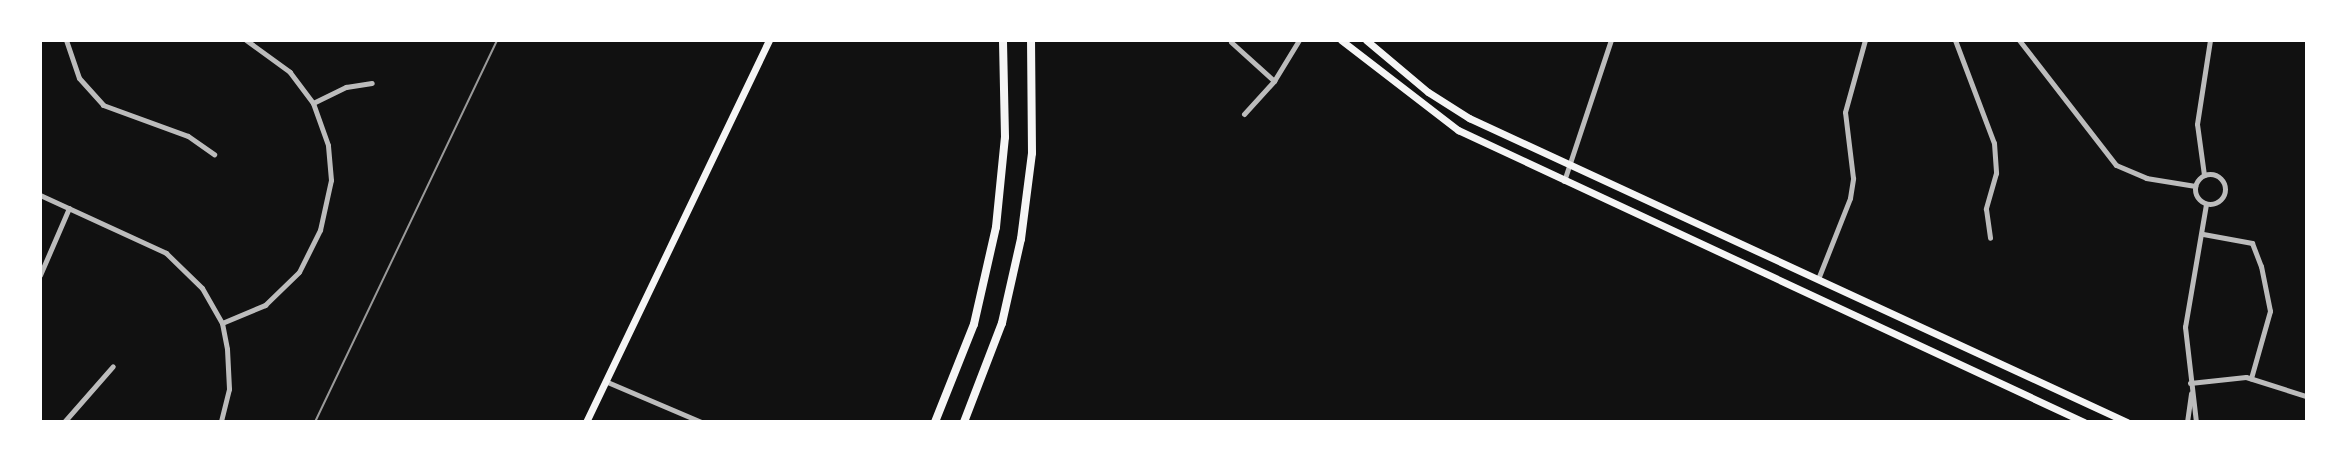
<!DOCTYPE html>
<html>
<head>
<meta charset="utf-8">
<style>
	body { margin:0 }
	#map { position:relative; width:2347px; height:462px; overflow:hidden; background:#111; font-family:Barlow,sans-serif }
	div>[style] { position:absolute }
	[style*='--x'] { left:calc(var(--x)*1px); top:calc(var(--y)*1px); width:calc(var(--w)*1px); rotate:calc(var(--a)*1deg) }
	.minor>* { height:5px; margin:-2.5px; padding:0 2.5px; transform-origin:2.5px; border-radius:2.5px; background:#bcbcbc }
	.minor>.ring { margin:-2.5px; padding:0; box-sizing:content-box; background:none; border:5px solid #bcbcbc; border-radius:50% }
	.secondary>* { height:7px; margin:-3.5px; padding:0 3.5px; transform-origin:3.5px; border-radius:3.5px; background:#f5f5f5 }
	.trunk>* { height:8px; margin:-4px; padding:0 4px; transform-origin:4px; border-radius:4px; background:#f5f5f5 }
	.rail>* { height:2px; margin:-1px; padding:0 1px; transform-origin:1px; border-radius:1px; background:#9a9a9a }
	span { translate:-50% -50%; white-space:nowrap; text-align:center; line-height:1.15; -webkit-text-stroke:6px #fff; paint-order:stroke }
	.frame { position:absolute; inset:0; border:42px solid #fff; pointer-events:none }
</style>
</head>
<body>
<div id="map">
	<div class="minor">
		<i style="--x:66;--y:40;--w:40;--a:71.1"></i>
		<i style="--x:79;--y:78;--w:36;--a:48"></i>
		<i style="--x:103;--y:105;--w:90;--a:20"></i>
		<i style="--x:188;--y:136;--w:32;--a:35"></i>
		<i style="--x:1955;--y:40;--w:110;--a:69.3"></i>
		<i style="--x:1994;--y:143;--w:30;--a:86"></i>
		<i style="--x:1996;--y:173;--w:37;--a:106"></i>
		<i style="--x:1986;--y:209;--w:29;--a:82"></i>
		<i style="--x:2019;--y:40;--w:158;--a:52.2"></i>
		<i style="--x:2116;--y:165;--w:33;--a:23"></i>
		<i style="--x:2146;--y:178;--w:50;--a:9.3"></i>
		<i style="--x:1231;--y:42;--w:58;--a:42.2"></i>
		<i style="--x:313;--y:103;--w:37;--a:-26"></i>
		<i style="--x:346;--y:87;--w:26;--a:-9"></i>
		<i style="--x:1244;--y:114;--w:45;--a:-47.7"></i>
		<i style="--x:1274;--y:81;--w:48;--a:-58.6"></i>
		<i class="ring" style="left:2195px;top:174px;width:25px;height:25px"></i>
		<i style="--x:2204;--y:175;--w:51;--a:-97.8"></i>
		<i style="--x:2197;--y:124;--w:85;--a:-81.2"></i>
		<i style="--x:1564;--y:181;--w:149;--a:-71.6"></i>
		<i style="--x:40;--y:195;--w:139;--a:24.7"></i>
		<i style="--x:166;--y:253;--w:50;--a:44.2"></i>
		<i style="--x:202;--y:288;--w:40;--a:60.3"></i>
		<i style="--x:222;--y:323;--w:26;--a:79"></i>
		<i style="--x:227;--y:349;--w:40;--a:87.1"></i>
		<i style="--x:229;--y:389;--w:34;--a:104"></i>
		<i style="--x:2203;--y:234;--w:50;--a:10.4"></i>
		<i style="--x:2252;--y:243;--w:25;--a:69"></i>
		<i style="--x:2261;--y:266;--w:46;--a:78.7"></i>
		<i style="--x:2270;--y:311;--w:70;--a:105.8"></i>
		<i style="--x:40;--y:275;--w:73;--a:-66.6"></i>
		<i style="--x:1818;--y:279;--w:87;--a:-68.4"></i>
		<i style="--x:1850;--y:198;--w:20;--a:-81"></i>
		<i style="--x:1853;--y:178;--w:66;--a:-96.9"></i>
		<i style="--x:1845;--y:112;--w:75;--a:-74.5"></i>
		<i style="--x:222;--y:323;--w:47;--a:-22.7"></i>
		<i style="--x:265;--y:305;--w:47;--a:-44.1"></i>
		<i style="--x:299;--y:272;--w:47;--a:-63.4"></i>
		<i style="--x:320;--y:230;--w:51;--a:-77.6"></i>
		<i style="--x:331;--y:180;--w:35;--a:-95"></i>
		<i style="--x:328;--y:145;--w:45;--a:-109.7"></i>
		<i style="--x:313;--y:103;--w:39;--a:-127"></i>
		<i style="--x:290;--y:72;--w:54;--a:-144"></i>
		<i style="--x:605;--y:381;--w:104;--a:23.1"></i>
		<i style="--x:2190;--y:383;--w:56;--a:-6.1"></i>
		<i style="--x:2246;--y:377;--w:63;--a:17.6"></i>
		<i style="--x:64;--y:422;--w:74;--a:-48.8"></i>
		<i style="--x:2187;--y:422;--w:29;--a:-82"></i>
		<i style="--x:2196;--y:422;--w:96;--a:-96.6"></i>
		<i style="--x:2185;--y:327;--w:125;--a:-80.3"></i>
	</div>
	<div class="secondary">
		<i style="--x:1341;--y:40;--w:148;--a:37.6"></i>
		<i style="--x:1458;--y:130;--w:691;--a:25.01"></i>
		<i style="--x:1366;--y:40;--w:81;--a:40"></i>
		<i style="--x:1428;--y:92;--w:49;--a:32.4"></i>
		<i style="--x:1469;--y:118;--w:725;--a:24.8"></i>
		<i style="--x:586;--y:422;--w:424;--a:-64.4"></i>
	</div>
	<div class="trunk">
		<i style="--x:935;--y:422;--w:105;--a:-68.3"></i>
		<i style="--x:974;--y:324;--w:99;--a:-77.2"></i>
		<i style="--x:996;--y:227;--w:90;--a:-84.3"></i>
		<i style="--x:1005;--y:137;--w:97;--a:-91.2"></i>
		<i style="--x:964;--y:422;--w:106;--a:-69"></i>
		<i style="--x:1002;--y:323;--w:86;--a:-77.3"></i>
		<i style="--x:1021;--y:239;--w:87;--a:-82.7"></i>
		<i style="--x:1032;--y:153;--w:113;--a:-90.5"></i>
	</div>
	<div class="rail">
		<i style="--x:315;--y:422;--w:423;--a:-64.5"></i>
	</div>
	<div class="frame"></div>
</div>
</body>
</html>
